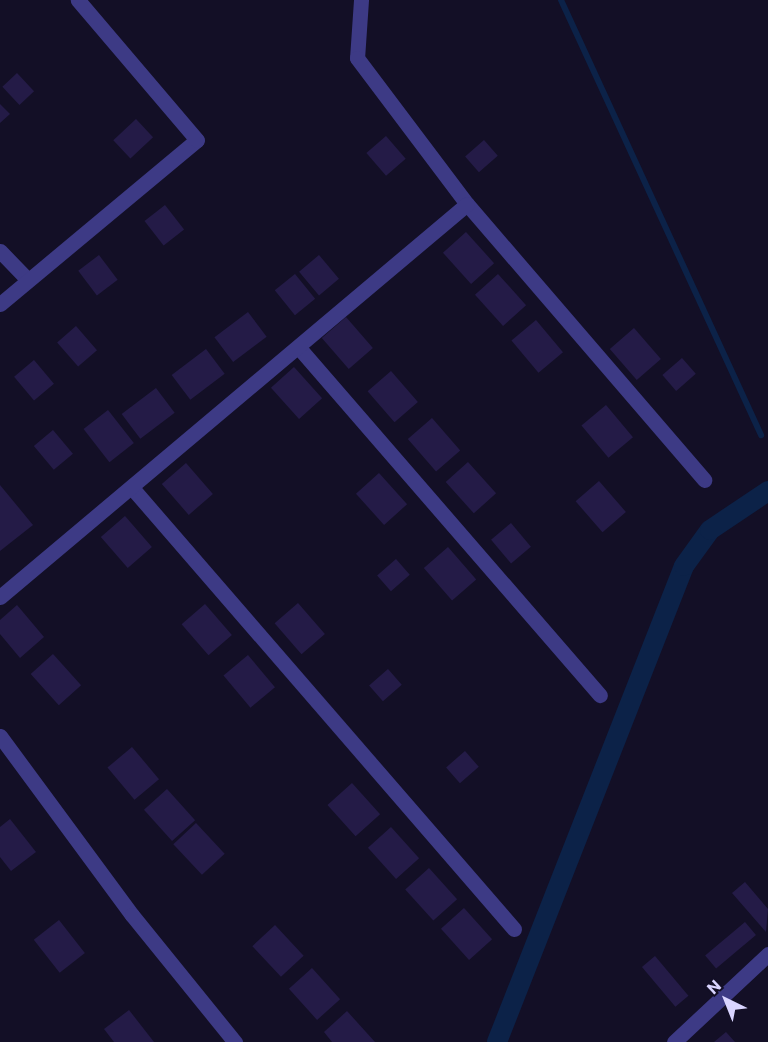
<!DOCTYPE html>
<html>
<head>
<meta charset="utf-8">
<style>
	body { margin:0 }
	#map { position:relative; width:768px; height:1042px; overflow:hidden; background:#130f26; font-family:Commissioner,sans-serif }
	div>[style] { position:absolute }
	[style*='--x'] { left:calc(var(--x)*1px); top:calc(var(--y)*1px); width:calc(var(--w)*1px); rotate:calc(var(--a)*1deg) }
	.stream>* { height:6px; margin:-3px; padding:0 3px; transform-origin:3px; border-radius:3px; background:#0c2248 }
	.canal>* { height:20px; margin:-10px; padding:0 10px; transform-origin:10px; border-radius:10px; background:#0c2248 }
	.building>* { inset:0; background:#241b47; transform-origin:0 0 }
	.minor>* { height:15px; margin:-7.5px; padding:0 7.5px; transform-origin:7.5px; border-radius:7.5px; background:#3d3a85 }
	span { translate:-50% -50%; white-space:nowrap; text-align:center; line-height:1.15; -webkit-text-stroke:6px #130f26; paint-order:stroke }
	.north { position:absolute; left:696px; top:970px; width:60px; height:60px; -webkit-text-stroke:4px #130f26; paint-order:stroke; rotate:317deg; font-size:16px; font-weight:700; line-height:24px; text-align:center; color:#d9d4ff }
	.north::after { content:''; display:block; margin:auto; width:21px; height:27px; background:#d9d4ff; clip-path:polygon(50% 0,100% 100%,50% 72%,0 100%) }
</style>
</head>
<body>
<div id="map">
	<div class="stream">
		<i style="--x:561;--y:0;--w:479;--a:65.3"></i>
	</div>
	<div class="canal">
		<i style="--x:497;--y:1042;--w:511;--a:-68.55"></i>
		<i style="--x:684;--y:566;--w:44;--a:-54.2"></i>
		<i style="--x:710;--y:530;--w:70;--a:-33.9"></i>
	</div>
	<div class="building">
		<i style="left:17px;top:73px;width:25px;height:20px;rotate:47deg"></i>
		<i style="clip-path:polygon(0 104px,10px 114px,0 123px)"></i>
		<i style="left:136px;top:119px;width:25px;height:31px;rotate:47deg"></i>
		<i style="left:386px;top:136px;width:30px;height:26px;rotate:49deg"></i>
		<i style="left:484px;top:140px;width:21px;height:25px;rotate:49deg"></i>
		<i style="left:165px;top:205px;width:31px;height:26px;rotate:52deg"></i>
		<i style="left:466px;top:232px;width:42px;height:31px;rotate:48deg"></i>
		<i style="left:99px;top:255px;width:31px;height:26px;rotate:53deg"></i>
		<i style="left:319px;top:255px;width:31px;height:26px;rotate:50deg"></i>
		<i style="left:295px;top:274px;width:32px;height:26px;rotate:51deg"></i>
		<i style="left:498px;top:274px;width:42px;height:31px;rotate:48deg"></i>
		<i style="left:248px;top:312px;width:31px;height:42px;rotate:53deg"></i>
		<i style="left:346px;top:317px;width:41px;height:32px;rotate:49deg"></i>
		<i style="left:536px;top:320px;width:42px;height:32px;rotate:50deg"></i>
		<i style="left:76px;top:326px;width:32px;height:25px;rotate:49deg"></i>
		<i style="left:634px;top:328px;width:41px;height:32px;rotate:49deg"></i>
		<i style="left:206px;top:349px;width:31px;height:43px;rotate:53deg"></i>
		<i style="left:682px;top:358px;width:21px;height:26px;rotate:49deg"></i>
		<i style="left:34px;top:360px;width:31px;height:26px;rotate:50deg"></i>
		<i style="left:294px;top:367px;width:42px;height:31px;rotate:48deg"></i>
		<i style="left:391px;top:371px;width:41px;height:31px;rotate:49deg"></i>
		<i style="left:156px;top:388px;width:31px;height:43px;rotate:53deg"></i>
		<i style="left:606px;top:405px;width:42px;height:32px;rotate:50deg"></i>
		<i style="left:108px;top:410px;width:42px;height:31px;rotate:52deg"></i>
		<i style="left:432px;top:418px;width:43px;height:32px;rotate:49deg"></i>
		<i style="left:53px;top:430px;width:31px;height:25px;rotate:50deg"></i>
		<i style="left:468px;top:462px;width:42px;height:30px;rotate:48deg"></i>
		<i style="left:186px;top:463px;width:41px;height:32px;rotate:49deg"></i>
		<i style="left:379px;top:473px;width:42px;height:31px;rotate:48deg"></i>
		<i style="left:599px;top:481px;width:41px;height:31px;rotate:49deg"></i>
		<i style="clip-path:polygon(0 485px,33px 525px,0 551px)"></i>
		<i style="left:125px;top:516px;width:41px;height:32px;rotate:49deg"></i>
		<i style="left:511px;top:523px;width:31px;height:26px;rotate:50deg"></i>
		<i style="left:448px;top:547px;width:43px;height:32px;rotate:49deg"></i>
		<i style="left:396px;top:559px;width:21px;height:25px;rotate:49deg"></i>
		<i style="left:298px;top:603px;width:41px;height:31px;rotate:49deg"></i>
		<i style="left:205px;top:604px;width:41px;height:31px;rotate:49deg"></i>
		<i style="clip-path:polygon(17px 605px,44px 637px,20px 658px,0 634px,0 620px)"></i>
		<i style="left:53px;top:654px;width:42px;height:30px;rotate:48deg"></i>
		<i style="left:248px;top:655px;width:42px;height:32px;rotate:50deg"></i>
		<i style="left:388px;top:669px;width:21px;height:25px;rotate:49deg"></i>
		<i style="left:132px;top:747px;width:42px;height:32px;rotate:50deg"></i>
		<i style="left:465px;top:751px;width:21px;height:25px;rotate:49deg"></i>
		<i style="left:352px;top:783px;width:42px;height:33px;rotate:48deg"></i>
		<i style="left:167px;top:789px;width:42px;height:31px;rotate:48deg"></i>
		<i style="clip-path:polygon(10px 819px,36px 852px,11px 871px,0 857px,0 827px)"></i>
		<i style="left:196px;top:823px;width:42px;height:31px;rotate:47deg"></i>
		<i style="left:391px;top:827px;width:42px;height:31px;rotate:48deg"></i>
		<i style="left:429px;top:868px;width:42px;height:32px;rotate:48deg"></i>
		<i style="clip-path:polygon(745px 882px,768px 909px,766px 932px,732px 893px)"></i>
		<i style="left:464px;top:908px;width:42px;height:31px;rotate:48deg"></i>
		<i style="left:59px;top:920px;width:42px;height:32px;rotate:52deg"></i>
		<i style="left:745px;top:922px;width:17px;height:52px;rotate:50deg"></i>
		<i style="left:275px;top:925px;width:42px;height:31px;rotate:47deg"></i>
		<i style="left:655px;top:956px;width:52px;height:17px;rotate:50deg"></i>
		<i style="left:312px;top:968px;width:42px;height:31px;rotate:48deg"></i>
		<i style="clip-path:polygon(129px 1010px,154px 1042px,114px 1042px,104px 1029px)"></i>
		<i style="clip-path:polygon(347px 1011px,375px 1042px,332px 1042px,324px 1032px)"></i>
		<i style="clip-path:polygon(726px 1032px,735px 1042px,714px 1042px)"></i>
	</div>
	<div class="minor">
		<i style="--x:361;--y:0;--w:58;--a:93.9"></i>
		<i style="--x:357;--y:58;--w:183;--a:53"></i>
		<i style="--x:467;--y:204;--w:364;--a:49.3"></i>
		<i style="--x:0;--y:251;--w:40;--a:46"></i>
		<i style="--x:0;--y:304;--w:256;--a:-39.8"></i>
		<i style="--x:197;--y:140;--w:184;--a:-130.4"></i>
		<i style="--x:300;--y:349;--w:458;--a:49.1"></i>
		<i style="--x:133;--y:489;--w:582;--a:49.11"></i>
		<i style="--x:0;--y:597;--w:610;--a:-40.08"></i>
		<i style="--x:0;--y:736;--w:222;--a:53.6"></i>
		<i style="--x:132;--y:915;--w:164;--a:51"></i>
		<i style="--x:674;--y:1042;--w:129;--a:-43.1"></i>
	</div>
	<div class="north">N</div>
</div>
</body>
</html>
